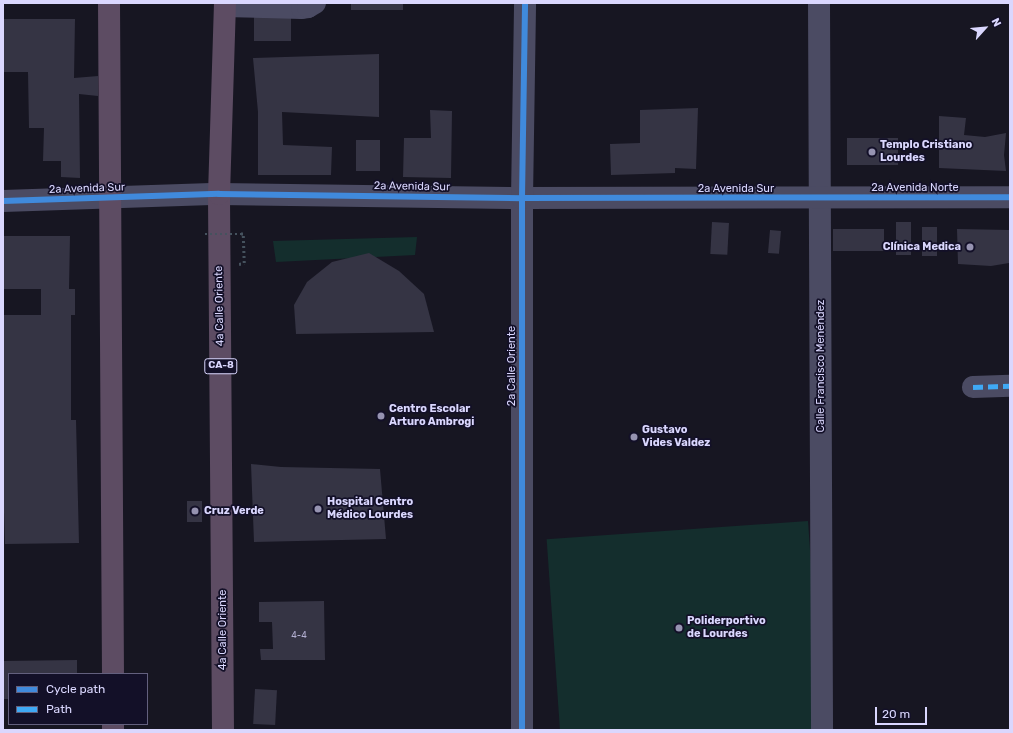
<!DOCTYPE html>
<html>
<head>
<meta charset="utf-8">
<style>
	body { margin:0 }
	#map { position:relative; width:1013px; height:733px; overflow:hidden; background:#171622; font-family:Rubik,sans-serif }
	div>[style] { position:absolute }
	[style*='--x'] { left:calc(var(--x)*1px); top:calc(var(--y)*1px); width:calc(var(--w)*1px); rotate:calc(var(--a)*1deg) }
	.green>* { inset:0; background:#142e2d; transform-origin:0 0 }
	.building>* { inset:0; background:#353444; transform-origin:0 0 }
	.path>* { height:2.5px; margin-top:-1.25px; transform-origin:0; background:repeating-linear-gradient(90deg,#45525e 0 2px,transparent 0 5px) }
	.minor>* { height:22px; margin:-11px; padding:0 11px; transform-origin:11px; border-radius:11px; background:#4b4b63 }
	.highway>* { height:22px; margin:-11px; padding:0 11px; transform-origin:11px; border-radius:11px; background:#5d4c63 }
	.path-bridge>* { height:2.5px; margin-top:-1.25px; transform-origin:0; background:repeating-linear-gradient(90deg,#45525e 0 2px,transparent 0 5px) }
	.quiet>* { height:5px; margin-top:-2.5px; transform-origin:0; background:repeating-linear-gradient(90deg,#3fa9f5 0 10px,transparent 0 15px) }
	.cycleway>* { height:6px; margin:-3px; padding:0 3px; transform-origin:3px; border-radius:3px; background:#408adc }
	.dots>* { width:11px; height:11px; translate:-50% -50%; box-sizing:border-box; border:2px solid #131028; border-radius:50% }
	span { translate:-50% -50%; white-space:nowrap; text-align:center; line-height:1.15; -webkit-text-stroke:3.5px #131028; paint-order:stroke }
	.number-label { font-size:9px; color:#b1aed0 }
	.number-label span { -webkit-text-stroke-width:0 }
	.shield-label span { padding:1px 3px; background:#131028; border:1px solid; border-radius:3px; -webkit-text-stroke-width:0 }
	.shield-label { font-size:10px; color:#dad7fe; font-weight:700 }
	.poi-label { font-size:11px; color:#dad7fe; font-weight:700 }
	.left { translate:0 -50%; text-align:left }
	.right { translate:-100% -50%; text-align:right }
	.street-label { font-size:11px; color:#dad7fe }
	.frame { position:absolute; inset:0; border:4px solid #dad7fe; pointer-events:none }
	.legend { position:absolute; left:8px; top:673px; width:140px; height:52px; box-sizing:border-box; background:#131028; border:1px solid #63607e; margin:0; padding:5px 7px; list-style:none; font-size:12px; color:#dad7fe }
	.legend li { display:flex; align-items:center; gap:8px; height:20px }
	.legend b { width:20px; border:1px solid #63607e }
	.north { position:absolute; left:965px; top:8px; width:40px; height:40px; -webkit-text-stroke:3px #131028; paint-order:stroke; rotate:63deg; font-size:11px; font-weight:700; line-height:16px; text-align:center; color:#dad7fe }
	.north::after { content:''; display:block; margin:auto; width:14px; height:18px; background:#dad7fe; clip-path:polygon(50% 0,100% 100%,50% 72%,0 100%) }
	.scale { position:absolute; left:875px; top:707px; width:52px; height:18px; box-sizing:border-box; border:2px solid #dad7fe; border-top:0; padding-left:5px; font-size:12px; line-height:14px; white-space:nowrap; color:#dad7fe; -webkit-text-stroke:3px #131028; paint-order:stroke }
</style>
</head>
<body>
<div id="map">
	<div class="green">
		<i style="clip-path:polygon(417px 237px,415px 255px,276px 262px,273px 241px)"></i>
		<i style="left:808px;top:521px;width:209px;height:262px;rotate:86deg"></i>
	</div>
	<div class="building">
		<i style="left:351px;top:3px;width:52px;height:7px"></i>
		<i style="left:254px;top:11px;width:37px;height:30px"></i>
		<i style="clip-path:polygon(3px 19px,75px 19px,74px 78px,98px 76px,98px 96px,79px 94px,80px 178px,61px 177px,61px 161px,43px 161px,44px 128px,29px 128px,28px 72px,3px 72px)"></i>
		<i style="clip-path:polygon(379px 54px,379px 117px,282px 112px,283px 145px,332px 147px,331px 175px,258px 175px,258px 112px,253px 58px)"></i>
		<i style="clip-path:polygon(698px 108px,696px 169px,675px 168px,675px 173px,611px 175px,610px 144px,640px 143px,640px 110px)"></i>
		<i style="clip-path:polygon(430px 110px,452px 111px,451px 178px,403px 177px,404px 138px,431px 138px)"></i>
		<i style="clip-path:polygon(939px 116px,966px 118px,964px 135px,985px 137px,1006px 133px,1004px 155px,1006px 171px,939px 168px)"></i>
		<i style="left:847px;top:138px;width:51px;height:27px"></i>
		<i style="left:356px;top:140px;width:24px;height:31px"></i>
		<i style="left:712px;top:222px;width:17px;height:32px;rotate:3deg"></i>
		<i style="left:896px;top:222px;width:15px;height:33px"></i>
		<i style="left:922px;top:227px;width:15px;height:29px"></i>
		<i style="left:884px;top:229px;width:22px;height:51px;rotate:90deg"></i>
		<i style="clip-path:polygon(957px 229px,1010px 230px,1009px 263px,991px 266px,958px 264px)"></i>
		<i style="left:770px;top:230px;width:11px;height:23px;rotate:5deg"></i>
		<i style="clip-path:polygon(3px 236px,70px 236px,69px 289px,75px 289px,75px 315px,71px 315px,71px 420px,76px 420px,79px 543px,5px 544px,3px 480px,3px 315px,41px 315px,41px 289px,3px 289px)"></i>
		<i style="clip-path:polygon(369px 253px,399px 271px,424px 294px,434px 332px,296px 334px,294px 305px,307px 282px,332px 262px)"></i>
		<i style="clip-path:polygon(251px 464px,281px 467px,380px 469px,386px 539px,254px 542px)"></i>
		<i style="left:187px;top:501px;width:15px;height:21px"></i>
		<i style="clip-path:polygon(324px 601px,325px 660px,261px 660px,260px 649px,273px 649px,272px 622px,259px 622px,259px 602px)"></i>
		<i style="clip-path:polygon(77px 660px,77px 674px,9px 674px,9px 699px,3px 699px,3px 661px)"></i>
		<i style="left:255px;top:689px;width:22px;height:35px;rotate:3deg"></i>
	</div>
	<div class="path">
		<i style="--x:239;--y:264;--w:5;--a:-11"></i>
		<i style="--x:244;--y:263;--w:29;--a:-92"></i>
		<i style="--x:243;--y:234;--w:2;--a:180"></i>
	</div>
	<div class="minor">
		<i style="--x:819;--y:3;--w:727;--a:89.76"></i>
		<i style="--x:225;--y:6;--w:77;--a:1.5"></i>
		<i style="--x:302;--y:8;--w:6;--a:-9"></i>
		<i style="--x:308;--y:7;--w:8;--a:-30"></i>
		<i style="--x:3;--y:201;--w:216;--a:-1.9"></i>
		<i style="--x:219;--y:194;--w:303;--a:0.8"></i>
		<i style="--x:522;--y:198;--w:488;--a:-0.1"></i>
		<i style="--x:973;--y:387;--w:37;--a:-2"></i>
		<i style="--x:522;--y:730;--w:532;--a:-90"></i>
		<i style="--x:522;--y:198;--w:195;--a:-89.1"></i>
	</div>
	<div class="highway">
		<i style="--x:109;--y:3;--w:671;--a:89.66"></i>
		<i style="--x:113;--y:724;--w:6;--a:90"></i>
		<i style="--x:223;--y:730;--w:536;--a:-90.43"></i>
		<i style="--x:219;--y:194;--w:191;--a:-88.2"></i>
	</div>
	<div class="path-bridge">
		<i style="--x:205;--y:234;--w:36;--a:0"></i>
	</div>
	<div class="quiet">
		<i style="--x:973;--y:387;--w:37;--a:-2"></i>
	</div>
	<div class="cycleway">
		<i style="--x:3;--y:201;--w:216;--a:-1.9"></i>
		<i style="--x:219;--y:194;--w:303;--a:0.8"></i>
		<i style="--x:522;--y:198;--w:488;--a:-0.1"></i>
		<i style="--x:522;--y:730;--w:532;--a:-90"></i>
		<i style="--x:522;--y:198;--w:195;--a:-89.1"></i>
	</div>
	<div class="dots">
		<i style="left:872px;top:152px;background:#9693b1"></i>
		<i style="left:970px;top:247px;background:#9693b1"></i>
		<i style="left:381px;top:416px;background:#9693b1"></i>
		<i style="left:634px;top:437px;background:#9693b1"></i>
		<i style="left:318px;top:509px;background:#9693b1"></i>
		<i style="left:195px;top:511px;background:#9693b1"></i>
		<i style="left:679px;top:628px;background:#9693b1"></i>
	</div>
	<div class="number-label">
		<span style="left:299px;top:635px">4-4</span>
	</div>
	<div class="shield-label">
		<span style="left:221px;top:366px">CA-8</span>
	</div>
	<div class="poi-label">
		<span class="left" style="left:880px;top:152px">Templo Cristiano<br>Lourdes</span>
		<span class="right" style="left:961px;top:247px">Clínica Medica</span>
		<span class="left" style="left:389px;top:416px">Centro Escolar<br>Arturo Ambrogi</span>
		<span class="left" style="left:642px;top:437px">Gustavo<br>Vides Valdez</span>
		<span class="left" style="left:327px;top:509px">Hospital Centro<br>Médico Lourdes</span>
		<span class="left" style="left:204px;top:511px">Cruz Verde</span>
		<span class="left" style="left:687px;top:628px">Poliderportivo<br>de Lourdes</span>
	</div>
	<div class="street-label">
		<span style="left:412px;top:187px;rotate:1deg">2a Avenida Sur</span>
		<span style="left:915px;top:188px">2a Avenida Norte</span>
		<span style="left:87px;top:189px;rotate:-2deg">2a Avenida Sur</span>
		<span style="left:736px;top:189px">2a Avenida Sur</span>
		<span style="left:220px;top:306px;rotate:-91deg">4a Calle Oriente</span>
		<span style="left:512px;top:366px;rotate:-90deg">2a Calle Oriente</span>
		<span style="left:821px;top:366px;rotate:-90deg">Calle Francisco Menéndez</span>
		<span style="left:223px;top:630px;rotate:-90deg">4a Calle Oriente</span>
	</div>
	<div class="frame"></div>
	<ul class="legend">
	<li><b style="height:5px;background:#408adc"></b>Cycle path</li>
	<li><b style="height:5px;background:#3fa9f5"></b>Path</li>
	</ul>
	<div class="north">N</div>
	<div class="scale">20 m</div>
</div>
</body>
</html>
